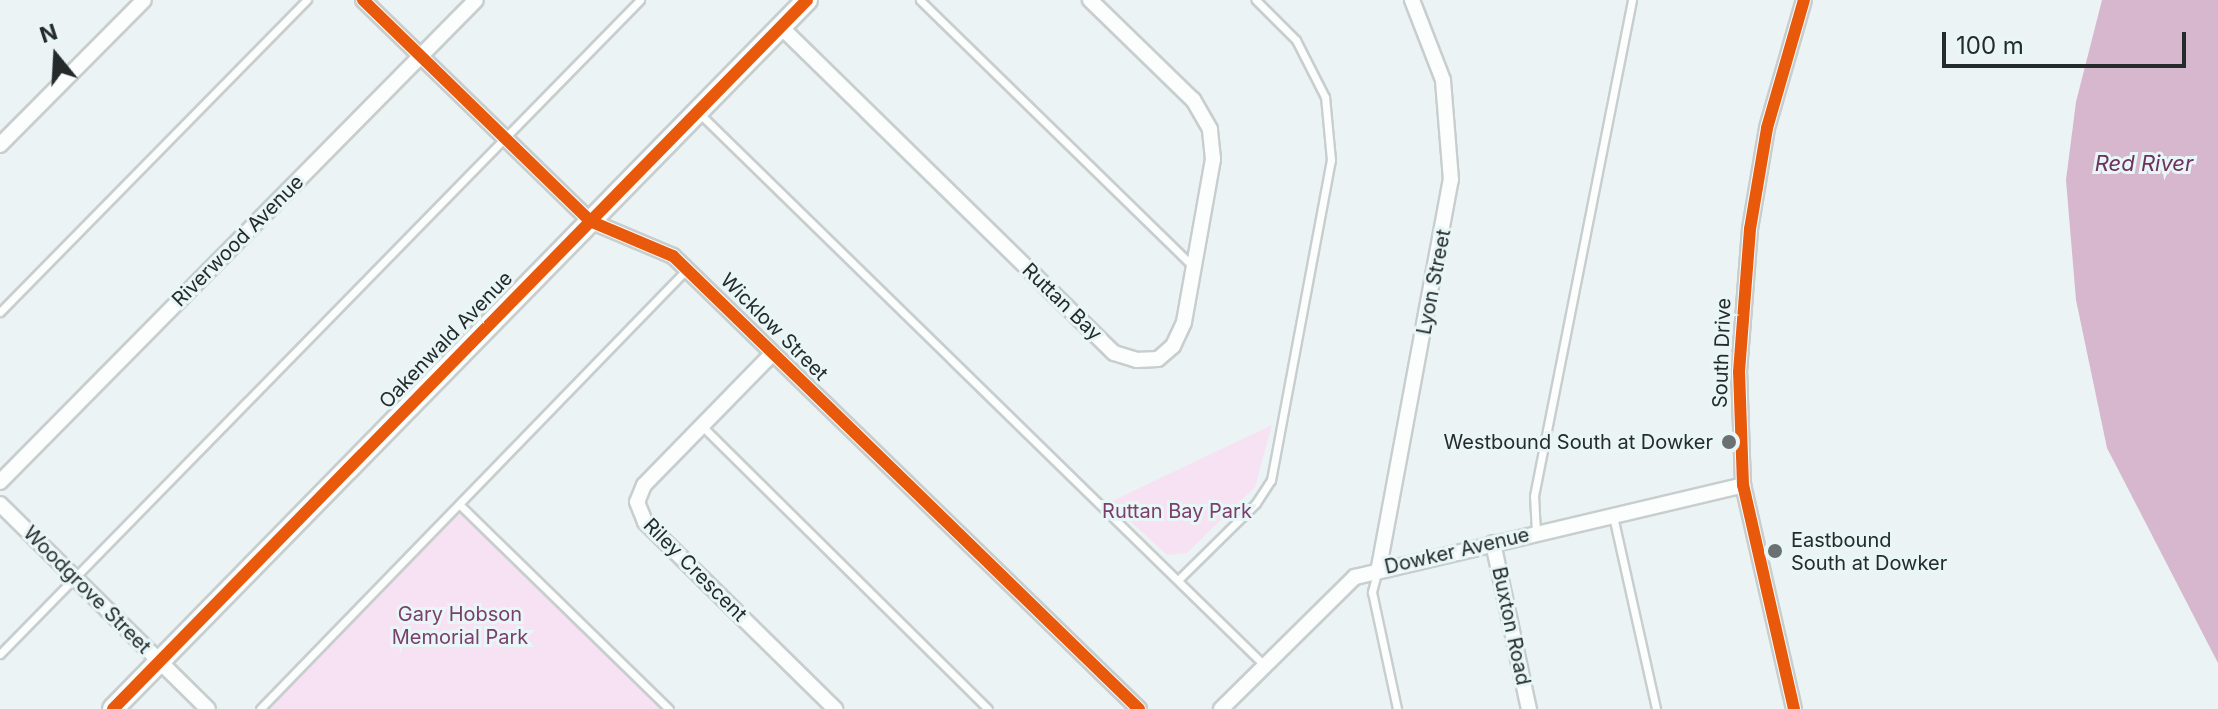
<!DOCTYPE html>
<html>
<head>
<meta charset="utf-8">
<style>
	body { margin:0 }
	#map { position:relative; width:2218px; height:709px; overflow:hidden; background:#ecf3f4; font-family:Inter,sans-serif }
	div>[style] { position:absolute }
	[style*='--x'] { left:calc(var(--x)*1px); top:calc(var(--y)*1px); width:calc(var(--w)*1px); rotate:calc(var(--a)*1deg) }
	.green>* { inset:0; background:#f6e2f3 }
	.water>* { inset:0; background:#d6b7ce }
	.roads { filter:drop-shadow(2px 0 #c8cece) drop-shadow(-2px 0 #c8cece) drop-shadow(0 2px #c8cece) drop-shadow(0 -2px #c8cece) }
	.lane>* { height:7px; margin:-3.5px; padding:0 3.5px; transform-origin:3.5px; border-radius:3.5px; background:#fcfdfd }
	.street>* { height:14px; margin:-7px; padding:0 7px; transform-origin:7px; border-radius:7px; background:#fcfdfd }
	.secondary>* { height:20px; margin:-10px; padding:0 10px; transform-origin:10px; border-radius:10px; background:#fcfdfd }
	.cycleway>* { height:12px; margin:-6px; padding:0 6px; transform-origin:6px; border-radius:6px; background:#e8590c }
	.dots>* { width:22px; height:22px; translate:-50% -50%; box-sizing:border-box; border:4px solid #e9f6f7; border-radius:50% }
	span { translate:-50% -50%; white-space:nowrap; text-align:center; line-height:1.15; -webkit-text-stroke:6px #e9f6f7; paint-order:stroke }
	.street-label { font-size:20px; color:#252a2a }
	.poi-label { font-size:20px; color:#252a2a }
	.right { translate:-100% -50%; text-align:right }
	.left { translate:0 -50%; text-align:left }
	.park-label { font-size:20px; color:#7a3f6b }
	.water-label { font-size:22px; color:#6b325c; font-style:italic }
	.north { position:absolute; left:16px; top:16px; width:80px; height:80px; -webkit-text-stroke:6px #e9f6f7; paint-order:stroke; rotate:342deg; font-size:22px; font-weight:700; line-height:32px; text-align:center; color:#252a2a }
	.north::after { content:''; display:block; margin:auto; width:28px; height:36px; background:#252a2a; clip-path:polygon(50% 0,100% 100%,50% 72%,0 100%) }
	.scale { position:absolute; left:1942px; top:32px; width:244px; height:36px; box-sizing:border-box; border:4px solid #252a2a; border-top:0; padding-left:10px; font-size:24px; line-height:28px; white-space:nowrap; color:#252a2a; -webkit-text-stroke:6px #e9f6f7; paint-order:stroke }
</style>
</head>
<body>
<div id="map">
	<div class="green">
		<i style="clip-path:polygon(1272px 425px,1255px 487px,1187px 553px,1167px 555px,1110px 502px)"></i>
		<i style="clip-path:polygon(460px 505px,669px 709px,260px 709px)"></i>
	</div>
	<div class="water">
		<i style="clip-path:polygon(2102px 0,2218px 0,2218px 663px,2107px 448px,2076px 300px,2066px 180px,2076px 102px)"></i>
	</div>
	<div class="roads">
		<div class="lane">
			<i style="--x:920;--y:0;--w:380;--a:44.3"></i>
			<i style="--x:699;--y:113;--w:790;--a:44.33"></i>
			<i style="--x:0;--y:312;--w:438;--a:-45.5"></i>
			<i style="--x:702;--y:426;--w:402;--a:44.7"></i>
			<i style="--x:460;--y:505;--w:292;--a:44.3"></i>
			<i style="--x:1613;--y:516;--w:198;--a:77.4"></i>
			<i style="--x:1536;--y:533;--w:37;--a:-93"></i>
			<i style="--x:1534;--y:496;--w:506;--a:-78.82"></i>
			<i style="--x:1377;--y:573;--w:20;--a:105"></i>
			<i style="--x:1372;--y:592;--w:120;--a:77.9"></i>
			<i style="--x:1179;--y:579;--w:108;--a:-44.6"></i>
			<i style="--x:1256;--y:503;--w:27;--a:-57"></i>
			<i style="--x:1271;--y:480;--w:326;--a:-79.4"></i>
			<i style="--x:1331;--y:160;--w:63;--a:-95.4"></i>
			<i style="--x:1325;--y:97;--w:64;--a:-117"></i>
			<i style="--x:1296;--y:40;--w:57;--a:-135"></i>
			<i style="--x:0;--y:654;--w:915;--a:-45.62"></i>
			<i style="--x:260;--y:709;--w:613;--a:-45.86"></i>
		</div>
		<div class="street">
			<i style="--x:363;--y:0;--w:317;--a:44.2"></i>
			<i style="--x:590;--y:221;--w:90;--a:22.9"></i>
			<i style="--x:673;--y:256;--w:650;--a:44.19"></i>
			<i style="--x:781;--y:27;--w:466;--a:44.4"></i>
			<i style="--x:1114;--y:353;--w:24;--a:17"></i>
			<i style="--x:1137;--y:360;--w:21;--a:-3"></i>
			<i style="--x:1158;--y:359;--w:20;--a:-41"></i>
			<i style="--x:1173;--y:346;--w:26;--a:-65"></i>
			<i style="--x:1184;--y:322;--w:166;--a:-79.9"></i>
			<i style="--x:1213;--y:159;--w:30;--a:-96"></i>
			<i style="--x:1210;--y:129;--w:34;--a:-120"></i>
			<i style="--x:1193;--y:100;--w:144;--a:-135.8"></i>
			<i style="--x:0;--y:145;--w:204;--a:-45.2"></i>
			<i style="--x:772;--y:354;--w:183;--a:134.3"></i>
			<i style="--x:644;--y:485;--w:18;--a:112"></i>
			<i style="--x:637;--y:502;--w:22;--a:68"></i>
			<i style="--x:645;--y:522;--w:267;--a:44.5"></i>
			<i style="--x:0;--y:482;--w:677;--a:-45.36"></i>
			<i style="--x:0;--y:504;--w:292;--a:44.6"></i>
			<i style="--x:1493;--y:543;--w:170;--a:77.8"></i>
			<i style="--x:1379;--y:567;--w:394;--a:-79.5"></i>
			<i style="--x:1451;--y:180;--w:100;--a:-94.6"></i>
			<i style="--x:1443;--y:80;--w:86;--a:-111.2"></i>
			<i style="--x:1221;--y:709;--w:188;--a:-44.6"></i>
			<i style="--x:1355;--y:577;--w:399;--a:-13.3"></i>
			<i style="--x:1794;--y:709;--w:230;--a:-102.8"></i>
			<i style="--x:1743;--y:485;--w:113;--a:-92"></i>
			<i style="--x:1739;--y:372;--w:143;--a:-85.6"></i>
			<i style="--x:1750;--y:229;--w:102;--a:-80.4"></i>
			<i style="--x:1767;--y:128;--w:133;--a:-73.9"></i>
		</div>
		<div class="secondary">
			<i style="--x:113;--y:709;--w:992;--a:-45.61"></i>
		</div>
	</div>
	<div class="cycleway">
		<i style="--x:363;--y:0;--w:317;--a:44.2"></i>
		<i style="--x:590;--y:221;--w:90;--a:22.9"></i>
		<i style="--x:673;--y:256;--w:650;--a:44.19"></i>
		<i style="--x:113;--y:709;--w:992;--a:-45.61"></i>
		<i style="--x:1794;--y:709;--w:230;--a:-102.8"></i>
		<i style="--x:1743;--y:485;--w:113;--a:-92"></i>
		<i style="--x:1739;--y:372;--w:143;--a:-85.6"></i>
		<i style="--x:1750;--y:229;--w:102;--a:-80.4"></i>
		<i style="--x:1767;--y:128;--w:133;--a:-73.9"></i>
	</div>
	<div class="dots">
		<i style="left:1729px;top:442px;background:#6b7071"></i>
		<i style="left:1775px;top:551px;background:#6b7071"></i>
	</div>
	<div class="street-label">
		<span style="left:238px;top:241px;rotate:-45deg">Riverwood Avenue</span>
		<span style="left:1434px;top:282px;rotate:-79deg">Lyon Street</span>
		<span style="left:1062px;top:302px;rotate:44deg">Ruttan Bay</span>
		<span style="left:774px;top:327px;rotate:45deg">Wicklow Street</span>
		<span style="left:446px;top:340px;rotate:-46deg">Oakenwald Avenue</span>
		<span style="left:1722px;top:353px;rotate:-88deg">South Drive</span>
		<span style="left:1457px;top:551px;rotate:-13deg">Dowker Avenue</span>
		<span style="left:695px;top:570px;rotate:45deg">Riley Crescent</span>
		<span style="left:87px;top:590px;rotate:45deg">Woodgrove Street</span>
		<span style="left:1511px;top:626px;rotate:78deg">Buxton Road</span>
	</div>
	<div class="poi-label">
		<span class="right" style="left:1713px;top:442px">Westbound South at Dowker</span>
		<span class="left" style="left:1791px;top:552px">Eastbound<br>South at Dowker</span>
	</div>
	<div class="park-label">
		<span style="left:1177px;top:511px">Ruttan Bay Park</span>
		<span style="left:460px;top:626px">Gary Hobson<br>Memorial Park</span>
	</div>
	<div class="water-label">
		<span style="left:2144px;top:164px">Red River</span>
	</div>
	<div class="north">N</div>
	<div class="scale">100 m</div>
</div>
</body>
</html>
